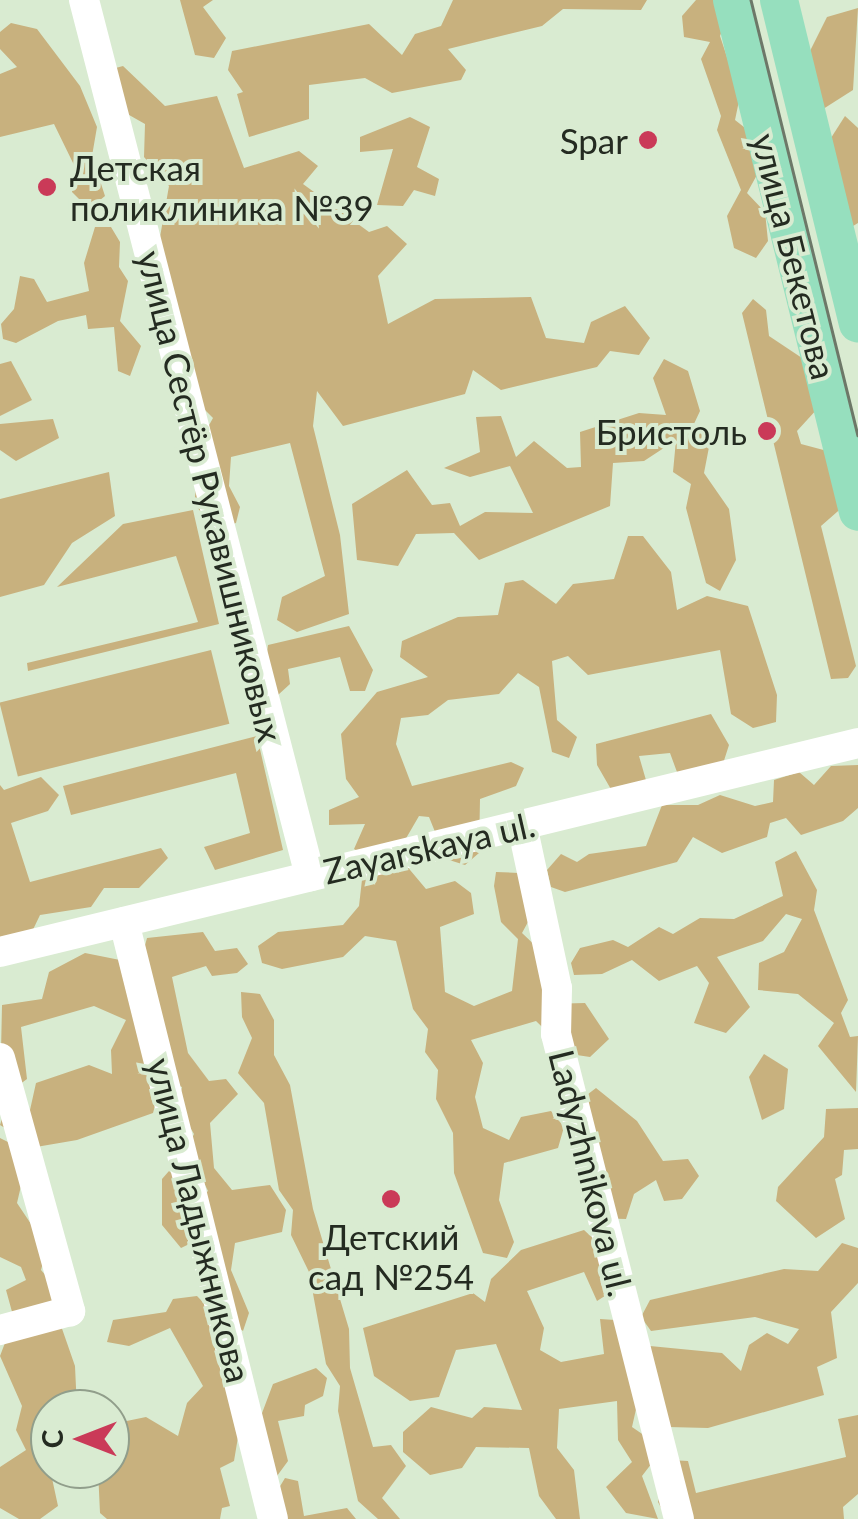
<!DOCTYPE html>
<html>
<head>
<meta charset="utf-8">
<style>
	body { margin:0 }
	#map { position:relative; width:858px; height:1519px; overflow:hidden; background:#d9ebd1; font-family:Lato,sans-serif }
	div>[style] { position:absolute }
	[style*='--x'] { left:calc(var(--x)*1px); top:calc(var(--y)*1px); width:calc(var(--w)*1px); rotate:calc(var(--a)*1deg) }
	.green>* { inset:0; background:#c8b17e; transform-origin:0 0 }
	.minor>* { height:30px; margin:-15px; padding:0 15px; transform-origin:15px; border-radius:15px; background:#fff }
	.major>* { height:38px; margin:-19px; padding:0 19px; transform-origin:19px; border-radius:19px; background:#96dfbe }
	.tram>* { height:2.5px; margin:-1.25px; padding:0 1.25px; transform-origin:1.25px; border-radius:1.25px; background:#6d7868 }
	.dots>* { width:28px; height:28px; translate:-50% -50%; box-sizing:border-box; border:5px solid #d9ebd1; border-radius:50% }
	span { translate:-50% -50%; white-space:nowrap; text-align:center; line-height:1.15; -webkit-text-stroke:8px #d9ebd1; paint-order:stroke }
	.poi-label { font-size:35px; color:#242b21 }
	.right { translate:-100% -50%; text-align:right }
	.left { translate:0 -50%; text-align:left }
	.street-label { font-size:35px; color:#242b21 }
	.north { position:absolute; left:30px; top:1389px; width:100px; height:100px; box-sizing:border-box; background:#d9ebd1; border:2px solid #919e8b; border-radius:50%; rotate:270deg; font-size:28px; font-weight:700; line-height:40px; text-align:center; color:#242b21 }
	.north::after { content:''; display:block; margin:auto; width:35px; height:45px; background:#ca3a58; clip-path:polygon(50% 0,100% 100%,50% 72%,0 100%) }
</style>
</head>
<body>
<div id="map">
	<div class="green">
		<i style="clip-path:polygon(180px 0,213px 0,203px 7px,226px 38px,214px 58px,195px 55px)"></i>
		<i style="clip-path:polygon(453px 0,647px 0,641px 10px,563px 9px,542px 26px,448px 49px,466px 70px,461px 80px,392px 93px,365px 78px,309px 85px,309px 119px,249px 137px,237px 94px,243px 92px,228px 70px,232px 51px,369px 24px,402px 55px,415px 34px,441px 26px)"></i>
		<i style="clip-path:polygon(696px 0,719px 0,728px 15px,720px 36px,740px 96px,735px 120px,749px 131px,758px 173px,747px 193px,765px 212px,768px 241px,756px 258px,734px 248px,727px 216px,741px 190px,717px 130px,721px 116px,701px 59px,710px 42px,684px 37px,682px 16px)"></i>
		<i style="clip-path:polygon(858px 8px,853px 90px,820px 111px,798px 75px,827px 17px)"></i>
		<i style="clip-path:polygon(11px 23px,37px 29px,80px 86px,97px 127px,92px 156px,105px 196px,89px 209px,72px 192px,74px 165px,54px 124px,0 137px,0 74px,17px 67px,0 49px,0 32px)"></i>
		<i style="clip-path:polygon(123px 66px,165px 106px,217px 96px,244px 168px,299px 151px,318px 166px,303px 184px,369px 232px,387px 226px,407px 244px,378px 276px,388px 324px,435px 299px,531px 297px,546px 338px,584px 343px,591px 322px,625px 306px,650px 338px,639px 355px,610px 351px,597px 367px,501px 390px,473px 370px,465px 394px,343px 426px,317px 391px,313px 426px,340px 535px,349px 614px,297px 632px,277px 620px,282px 597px,325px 576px,290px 443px,231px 457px,229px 486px,240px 507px,236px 523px,216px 529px,194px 504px,203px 436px,213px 418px,190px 395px,160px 237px,169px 186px,144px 157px,145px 124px,108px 103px,101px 72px)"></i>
		<i style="clip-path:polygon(845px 116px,858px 128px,858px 223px,853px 226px,822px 152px)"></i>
		<i style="clip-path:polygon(410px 117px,430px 127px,417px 167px,439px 179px,435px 196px,414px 190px,403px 206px,377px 205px,393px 149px,360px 152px,360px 137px)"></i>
		<i style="clip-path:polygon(95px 227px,111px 227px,120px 242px,119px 267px,128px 281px,120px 321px,141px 346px,130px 376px,118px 371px,114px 327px,88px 329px,86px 315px,58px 321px,16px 343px,3px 339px,1px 324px,14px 309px,20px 276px,34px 279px,47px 302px,89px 291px,84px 263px)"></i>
		<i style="clip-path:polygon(753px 299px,766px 310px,769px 336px,808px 362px,818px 408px,797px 431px,801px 444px,831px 452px,845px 505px,821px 526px,856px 666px,848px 678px,831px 679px,742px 313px)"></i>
		<i style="clip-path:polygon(664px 359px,688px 371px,700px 411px,693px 426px,710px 442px,704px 473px,729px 509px,736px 560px,720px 591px,706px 583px,686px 508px,691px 484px,673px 472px,676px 440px,644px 461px,613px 463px,610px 506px,479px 560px,454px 533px,416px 534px,398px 566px,357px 560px,352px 504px,407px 470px,432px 505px,450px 503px,460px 526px,485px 512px,533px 513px,510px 466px,470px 477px,444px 468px,480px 452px,476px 417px,501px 416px,516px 457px,534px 441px,567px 468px,581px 467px,580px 432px,639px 413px,666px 415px,653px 378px)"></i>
		<i style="clip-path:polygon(11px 361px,32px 400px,0 416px,0 364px)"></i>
		<i style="clip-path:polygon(53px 419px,59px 438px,16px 461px,0 450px,0 424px)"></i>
		<i style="clip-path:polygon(109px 472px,115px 516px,72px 543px,44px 585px,0 597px,0 499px)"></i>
		<i style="clip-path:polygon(193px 510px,219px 624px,28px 671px,27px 663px,198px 622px,176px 556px,57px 587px,123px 524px)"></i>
		<i style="clip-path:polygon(628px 536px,643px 536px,671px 572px,677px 610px,707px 596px,748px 606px,777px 695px,776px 722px,753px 728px,731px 714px,720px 650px,588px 675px,568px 656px,552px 661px,557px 720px,577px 737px,569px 758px,552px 752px,539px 687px,518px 673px,499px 694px,448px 700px,428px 715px,401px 718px,396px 744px,412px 786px,511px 762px,524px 768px,516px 786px,480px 799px,479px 853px,465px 865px,446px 859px,429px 817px,419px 816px,401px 847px,369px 857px,354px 849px,365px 824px,329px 825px,329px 810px,359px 797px,346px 779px,341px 734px,377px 692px,428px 677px,400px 657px,402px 641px,458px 617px,498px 615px,505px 583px,523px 580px,556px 604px,573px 584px,614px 579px)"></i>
		<i style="clip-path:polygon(349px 626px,373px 670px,365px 691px,350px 691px,340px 657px,288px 669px,290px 684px,278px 695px,263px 684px,268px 645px)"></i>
		<i style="left:211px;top:650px;width:76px;height:218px;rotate:76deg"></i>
		<i style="clip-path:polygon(711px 714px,729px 745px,720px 773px,681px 783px,670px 753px,639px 756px,648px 787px,616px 798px,597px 765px,596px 744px)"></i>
		<i style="clip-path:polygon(257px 736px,283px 850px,215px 870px,204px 847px,250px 833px,236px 773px,71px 815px,63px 786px)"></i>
		<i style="clip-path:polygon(858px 765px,858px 808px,843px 821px,801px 835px,786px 818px,770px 823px,767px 837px,722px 853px,693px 837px,677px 862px,565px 892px,551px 887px,547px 870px,561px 854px,577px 862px,589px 854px,646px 846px,662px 805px,698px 805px,720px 795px,755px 806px,773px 802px,774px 780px,799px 772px,814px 785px,831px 766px)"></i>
		<i style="clip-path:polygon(41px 777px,59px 795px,48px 811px,11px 823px,30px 882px,161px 848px,168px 858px,139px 888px,104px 888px,91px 907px,40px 915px,29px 938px,0 945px,0 785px,4px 790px)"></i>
		<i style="clip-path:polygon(796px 851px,817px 890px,814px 910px,848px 1000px,841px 1013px,850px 1037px,858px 1036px,856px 1092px,818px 1046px,834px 1023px,798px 994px,758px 990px,759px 963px,784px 952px,802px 919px,786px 914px,763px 941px,717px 957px,750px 1007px,726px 1033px,694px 1023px,709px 983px,697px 966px,659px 981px,632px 960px,602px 974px,574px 975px,571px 963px,580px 948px,613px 940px,628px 947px,659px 927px,673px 934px,700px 918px,734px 919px,783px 896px,775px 862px)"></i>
		<i style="clip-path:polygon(400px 858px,426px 889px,455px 881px,471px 893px,474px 914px,440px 927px,445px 992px,474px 1006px,512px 991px,518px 939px,501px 922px,494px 886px,496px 872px,519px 873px,534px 911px,522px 933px,542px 952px,547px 1004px,585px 1003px,609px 1039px,590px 1057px,570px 1054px,536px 1021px,471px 1040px,483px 1063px,475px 1097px,483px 1128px,509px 1140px,521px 1117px,551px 1111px,564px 1127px,558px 1148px,504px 1163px,499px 1200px,514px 1242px,507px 1258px,483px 1253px,454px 1173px,453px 1133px,436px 1099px,438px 1070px,425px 1052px,428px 1029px,413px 1009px,396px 941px,365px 936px,343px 957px,282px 969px,262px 963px,258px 946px,278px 932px,343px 925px,359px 906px,363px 871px)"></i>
		<i style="clip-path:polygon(203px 932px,215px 951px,237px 948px,248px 964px,237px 973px,212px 976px,206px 966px,172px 977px,188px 1053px,209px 1081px,226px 1079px,238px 1094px,210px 1123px,214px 1168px,232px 1190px,270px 1185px,286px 1210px,282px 1232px,235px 1243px,231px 1270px,249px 1313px,243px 1331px,226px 1318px,208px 1235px,181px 1248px,162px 1225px,162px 1179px,169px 1171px,199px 1199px,208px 1191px,187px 1148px,194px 1134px,178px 1107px,182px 1087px,162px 1080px,153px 1113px,77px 1140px,36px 1147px,0 1125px,6px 1106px,30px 1110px,36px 1083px,89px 1065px,112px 1074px,111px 1050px,126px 1020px,94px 1006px,21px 1027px,27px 1079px,0 1099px,2px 1005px,42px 999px,49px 972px,85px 953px,140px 964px,147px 938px)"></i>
		<i style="clip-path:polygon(241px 992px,260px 994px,274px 1020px,274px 1055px,290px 1085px,313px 1209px,349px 1329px,350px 1368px,373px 1447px,391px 1445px,406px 1466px,382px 1498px,400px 1519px,378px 1519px,358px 1501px,338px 1411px,340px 1386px,326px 1364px,309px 1272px,291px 1235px,293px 1210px,279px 1190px,264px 1103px,238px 1073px,252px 1038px,242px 1017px)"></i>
		<i style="clip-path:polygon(764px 1054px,788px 1069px,784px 1109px,762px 1120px,749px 1077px)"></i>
		<i style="clip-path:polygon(596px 1088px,637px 1121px,663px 1161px,688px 1159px,699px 1176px,682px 1199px,664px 1201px,656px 1180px,634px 1194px,626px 1219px,593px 1218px,579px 1101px)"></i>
		<i style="clip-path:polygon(858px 1108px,858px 1149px,844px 1150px,842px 1175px,835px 1179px,845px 1219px,816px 1238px,776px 1201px,778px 1187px,824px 1137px,826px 1109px)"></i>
		<i style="clip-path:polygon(0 1138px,14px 1145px,24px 1173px,17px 1203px,47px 1248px,41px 1270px,59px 1291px,59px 1320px,75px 1366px,77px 1409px,50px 1409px,50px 1469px,58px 1506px,40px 1519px,19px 1519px,0 1508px,0 1467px,26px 1450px,16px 1430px,22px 1406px,0 1356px,14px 1319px,6px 1290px,26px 1280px,21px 1267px,0 1257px)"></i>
		<i style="clip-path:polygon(584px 1230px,612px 1256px,611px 1292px,597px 1301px,584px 1272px,527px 1291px,544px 1328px,540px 1350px,561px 1362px,604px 1354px,600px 1319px,615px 1320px,639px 1396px,632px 1427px,648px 1438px,655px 1459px,642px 1476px,658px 1519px,626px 1513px,606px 1487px,632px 1462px,618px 1440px,617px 1401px,559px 1409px,557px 1448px,574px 1470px,580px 1519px,556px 1519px,539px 1496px,529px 1448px,476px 1447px,462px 1468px,430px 1475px,403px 1452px,403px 1432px,431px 1407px,472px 1418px,484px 1407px,522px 1410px,496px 1344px,456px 1350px,439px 1397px,410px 1401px,374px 1376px,363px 1328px,473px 1293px,485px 1302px,491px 1279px,521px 1250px)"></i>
		<i style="clip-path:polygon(842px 1243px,858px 1248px,858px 1283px,831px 1312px,837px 1358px,817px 1367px,824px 1395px,708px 1428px,668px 1427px,650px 1346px,722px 1353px,741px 1371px,749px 1345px,767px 1333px,788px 1344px,799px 1329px,755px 1317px,651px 1331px,641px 1317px,650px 1300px,784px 1269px,818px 1271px)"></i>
		<i style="clip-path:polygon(197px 1296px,223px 1323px,244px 1401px,234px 1461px,220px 1468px,230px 1506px,222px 1508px,220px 1519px,107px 1519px,100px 1513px,98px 1470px,125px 1459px,111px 1449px,117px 1423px,146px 1417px,178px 1436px,187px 1403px,203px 1386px,170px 1328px,129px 1346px,107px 1342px,113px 1320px,166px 1312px,173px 1299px)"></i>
		<i style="clip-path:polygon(316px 1368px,327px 1378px,323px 1396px,305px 1405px,304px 1416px,278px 1421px,288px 1461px,277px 1476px,256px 1429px,273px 1384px)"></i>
		<i style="clip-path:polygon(858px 1415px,858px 1494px,843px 1507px,844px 1519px,667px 1519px,658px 1502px,670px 1460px,688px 1461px,696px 1493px,846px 1457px,838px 1419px)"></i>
		<i style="clip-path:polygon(285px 1478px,298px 1481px,304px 1516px,347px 1508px,356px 1519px,279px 1519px,273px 1498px)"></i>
	</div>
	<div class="minor">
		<i style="--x:84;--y:0;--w:905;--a:75.53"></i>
		<i style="--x:522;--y:825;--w:167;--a:77.9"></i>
		<i style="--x:557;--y:988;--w:46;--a:91.2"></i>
		<i style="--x:556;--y:1034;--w:500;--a:75.77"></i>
		<i style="--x:124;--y:922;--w:615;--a:75.99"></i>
		<i style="--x:0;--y:952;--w:883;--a:-13.69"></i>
		<i style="--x:0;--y:1058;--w:263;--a:74.5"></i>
		<i style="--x:70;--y:1311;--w:73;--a:164.8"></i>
	</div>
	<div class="major">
		<i style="--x:732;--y:0;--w:527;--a:76.17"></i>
		<i style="--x:779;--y:0;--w:333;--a:76.3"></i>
	</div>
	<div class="tram">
		<i style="--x:751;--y:0;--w:448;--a:76.2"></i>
	</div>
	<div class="dots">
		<i style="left:648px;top:140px;background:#ca3a58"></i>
		<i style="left:47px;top:187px;background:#ca3a58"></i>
		<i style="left:767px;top:431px;background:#ca3a58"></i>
		<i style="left:391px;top:1199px;background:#ca3a58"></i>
	</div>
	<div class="poi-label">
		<span class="right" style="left:628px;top:140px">Spar</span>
		<span class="left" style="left:70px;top:187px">Детская<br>поликлиника №39</span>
		<span class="right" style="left:747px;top:431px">Бристоль</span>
		<span style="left:391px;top:1256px">Детский<br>сад №254</span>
	</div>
	<div class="street-label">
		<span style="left:795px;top:256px;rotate:76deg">улица Бекетова</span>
		<span style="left:211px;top:496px;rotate:76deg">улица Сестёр Рукавишниковых</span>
		<span style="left:429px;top:847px;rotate:-13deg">Zayarskaya ul.</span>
		<span style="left:592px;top:1173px;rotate:76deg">Ladyzhnikova ul.</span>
		<span style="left:200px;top:1220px;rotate:76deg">улица Ладыжникова</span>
	</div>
	<div class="north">С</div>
</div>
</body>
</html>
